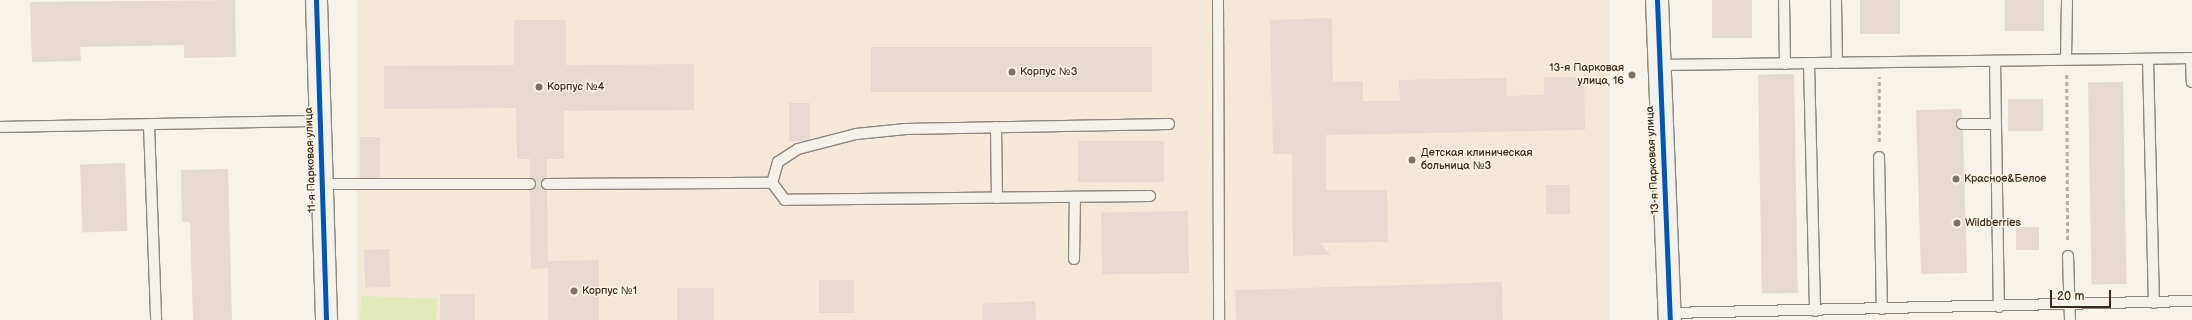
<!DOCTYPE html>
<html>
<head>
<meta charset="utf-8">
<style>
	body { margin:0 }
	#map { position:relative; width:2192px; height:320px; overflow:hidden; background:#f7f3ea; font-family:"Balsamiq Sans",sans-serif }
	div>[style] { position:absolute }
	[style*='--x'] { left:calc(var(--x)*1px); top:calc(var(--y)*1px); width:calc(var(--w)*1px); rotate:calc(var(--a)*1deg) }
	.built>* { inset:0; background:#f5e8d9; transform-origin:0 0 }
	.green>* { inset:0; background:#e2e9bb; transform-origin:0 0 }
	.building>* { inset:0; background:#e6dad0; transform-origin:0 0 }
	.path>* { height:2.5px; margin-top:-1.25px; transform-origin:0; background:repeating-linear-gradient(90deg,#b3afa9 0 4px,transparent 0 7px) }
	.roads { filter:drop-shadow(1px 0 #8b867f) drop-shadow(-1px 0 #8b867f) drop-shadow(0 1px #8b867f) drop-shadow(0 -1px #8b867f) }
	.lane>* { height:10px; margin:-5px; padding:0 5px; transform-origin:5px; border-radius:5px; background:#f5f2ec }
	.street>* { height:21px; margin:-10.5px; padding:0 10.5px; transform-origin:10.5px; border-radius:10.5px; background:#f5f2ec }
	.secondary>* { height:22px; margin:-11px; padding:0 11px; transform-origin:11px; border-radius:11px; background:#f5f2ec }
	.cycleway>* { height:5px; margin:-2.5px; padding:0 2.5px; transform-origin:2.5px; border-radius:2.5px; background:#0057b8 }
	.dots>* { width:11px; height:11px; translate:-50% -50%; box-sizing:border-box; border:2px solid #fcf5e5; border-radius:50% }
	span { translate:-50% -50%; white-space:nowrap; text-align:center; line-height:1.15; -webkit-text-stroke:3px #fcf5e5; paint-order:stroke }
	.poi-label { font-size:11px; color:#3b2a1e }
	.right { translate:-100% -50%; text-align:right }
	.left { translate:0 -50%; text-align:left }
	.street-label { font-size:11px; color:#3b2a1e }
	.scale { position:absolute; left:2050px; top:290px; width:61px; height:18px; box-sizing:border-box; border:2px solid #3b2a1e; border-top:0; padding-left:5px; font-size:12px; line-height:14px; white-space:nowrap; color:#3b2a1e; -webkit-text-stroke:3px #fcf5e5; paint-order:stroke }
</style>
</head>
<body>
<div id="map">
	<div class="built">
		<i style="left:357px;top:0;width:1253px;height:320px"></i>
	</div>
	<div class="green">
		<i style="left:361px;top:296px;width:76px;height:24px;rotate:2deg"></i>
	</div>
	<div class="building">
		<i style="clip-path:polygon(235px 0,236px 57px,184px 58px,184px 45px,80px 47px,81px 61px,32px 62px,30px 2px)"></i>
		<i style="left:1712px;top:0;width:40px;height:38px"></i>
		<i style="left:1860px;top:0;width:40px;height:34px"></i>
		<i style="left:2005px;top:0;width:39px;height:31px"></i>
		<i style="clip-path:polygon(1332px 18px,1333px 82px,1363px 81px,1363px 101px,1400px 101px,1399px 80px,1506px 78px,1507px 96px,1544px 95px,1544px 77px,1584px 77px,1585px 130px,1326px 135px,1326px 190px,1387px 190px,1388px 242px,1320px 243px,1330px 255px,1293px 256px,1292px 154px,1273px 154px,1270px 20px)"></i>
		<i style="clip-path:polygon(514px 20px,566px 20px,566px 65px,694px 64px,694px 110px,564px 111px,564px 159px,547px 159px,547px 178px,541px 184px,547px 190px,548px 261px,599px 260px,599px 320px,548px 320px,548px 268px,531px 269px,530px 190px,536px 184px,530px 178px,530px 159px,517px 159px,516px 108px,384px 109px,384px 66px,514px 65px)"></i>
		<i style="left:1152px;top:47px;width:45px;height:281px;rotate:90deg"></i>
		<i style="left:1794px;top:74px;width:219px;height:36px;rotate:89deg"></i>
		<i style="left:2123px;top:82px;width:202px;height:35px;rotate:89deg"></i>
		<i style="left:2008px;top:99px;width:35px;height:32px"></i>
		<i style="left:789px;top:103px;width:21px;height:38px"></i>
		<i style="clip-path:polygon(1962px 109px,1962px 118px,1956px 124px,1963px 130px,1967px 273px,1921px 274px,1916px 110px)"></i>
		<i style="left:360px;top:137px;width:20px;height:41px"></i>
		<i style="left:1078px;top:141px;width:86px;height:41px"></i>
		<i style="left:125px;top:163px;width:68px;height:45px;rotate:88deg"></i>
		<i style="clip-path:polygon(228px 169px,232px 320px,193px 320px,190px 222px,182px 222px,181px 170px)"></i>
		<i style="left:1546px;top:185px;width:24px;height:29px"></i>
		<i style="left:1188px;top:211px;width:62px;height:87px;rotate:89deg"></i>
		<i style="left:2016px;top:227px;width:23px;height:23px"></i>
		<i style="left:389px;top:249px;width:38px;height:25px;rotate:88deg"></i>
		<i style="left:819px;top:280px;width:35px;height:33px"></i>
		<i style="clip-path:polygon(1502px 282px,1503px 320px,1236px 320px,1235px 290px)"></i>
		<i style="left:677px;top:288px;width:37px;height:32px"></i>
		<i style="left:440px;top:294px;width:35px;height:26px"></i>
		<i style="left:1035px;top:301px;width:19px;height:53px;rotate:87deg"></i>
	</div>
	<div class="path">
		<i style="--x:2067;--y:75;--w:167;--a:89.7"></i>
		<i style="--x:1879;--y:142;--w:65;--a:-90"></i>
	</div>
	<div class="roads">
		<div class="lane">
			<i style="--x:1218;--y:0;--w:320;--a:89.8"></i>
			<i style="--x:1784;--y:0;--w:64;--a:89.1"></i>
			<i style="--x:1836;--y:0;--w:63;--a:89.1"></i>
			<i style="--x:2066;--y:59;--w:59;--a:-89"></i>
			<i style="--x:2148;--y:59;--w:244;--a:88.6"></i>
			<i style="--x:1995;--y:61;--w:246;--a:89.1"></i>
			<i style="--x:1809;--y:63;--w:248;--a:88.6"></i>
			<i style="--x:1659;--y:65;--w:532;--a:-0.75"></i>
			<i style="--x:2191;--y:58;--w:24;--a:88"></i>
			<i style="--x:1962;--y:124;--w:33;--a:0"></i>
			<i style="--x:149;--y:125;--w:195;--a:87.9"></i>
			<i style="--x:0;--y:127;--w:320;--a:-1.1"></i>
			<i style="--x:996;--y:127;--w:71;--a:89.2"></i>
			<i style="--x:1879;--y:157;--w:152;--a:88.9"></i>
			<i style="--x:322;--y:184;--w:208;--a:0"></i>
			<i style="--x:547;--y:184;--w:225;--a:-0.3"></i>
			<i style="--x:1150;--y:196;--w:365;--a:179.4"></i>
			<i style="--x:785;--y:200;--w:21;--a:-127"></i>
			<i style="--x:772;--y:183;--w:22;--a:-74"></i>
			<i style="--x:778;--y:162;--w:24;--a:-33"></i>
			<i style="--x:798;--y:149;--w:60;--a:-14.5"></i>
			<i style="--x:856;--y:134;--w:50;--a:-5.7"></i>
			<i style="--x:906;--y:129;--w:263;--a:-1.1"></i>
			<i style="--x:2068;--y:256;--w:64;--a:88.2"></i>
			<i style="--x:1074;--y:259;--w:62;--a:-89.1"></i>
			<i style="--x:1670;--y:313;--w:522;--a:-1.32"></i>
		</div>
		<div class="street">
			<i style="--x:316;--y:0;--w:320;--a:88.2"></i>
		</div>
		<div class="secondary">
			<i style="--x:1657;--y:0;--w:320;--a:87.7"></i>
		</div>
	</div>
	<div class="cycleway">
		<i style="--x:316;--y:0;--w:320;--a:88.2"></i>
		<i style="--x:1657;--y:0;--w:320;--a:87.7"></i>
	</div>
	<div class="dots">
		<i style="left:1012px;top:72px;background:#7d7065"></i>
		<i style="left:1632px;top:75px;background:#7d7065"></i>
		<i style="left:539px;top:87px;background:#7d7065"></i>
		<i style="left:1412px;top:160px;background:#7d7065"></i>
		<i style="left:1956px;top:179px;background:#7d7065"></i>
		<i style="left:1957px;top:223px;background:#7d7065"></i>
		<i style="left:574px;top:291px;background:#7d7065"></i>
	</div>
	<div class="poi-label">
		<span class="right" style="left:1624px;top:75px">13-я Парковая<br>улица, 16</span>
		<span class="left" style="left:1020px;top:72px">Корпус №3</span>
		<span class="left" style="left:547px;top:87px">Корпус №4</span>
		<span class="left" style="left:1421px;top:160px">Детская клиническая<br>больница №3</span>
		<span class="left" style="left:1964px;top:179px">Красное&amp;Белое</span>
		<span class="left" style="left:1965px;top:223px">Wildberries</span>
		<span class="left" style="left:582px;top:291px">Корпус №1</span>
	</div>
	<div class="street-label">
		<span style="left:311px;top:160px;rotate:-92deg">11-я Парковая улица</span>
		<span style="left:1653px;top:160px;rotate:-93deg">13-я Парковая улица</span>
	</div>
	<div class="scale">20 m</div>
</div>
</body>
</html>
